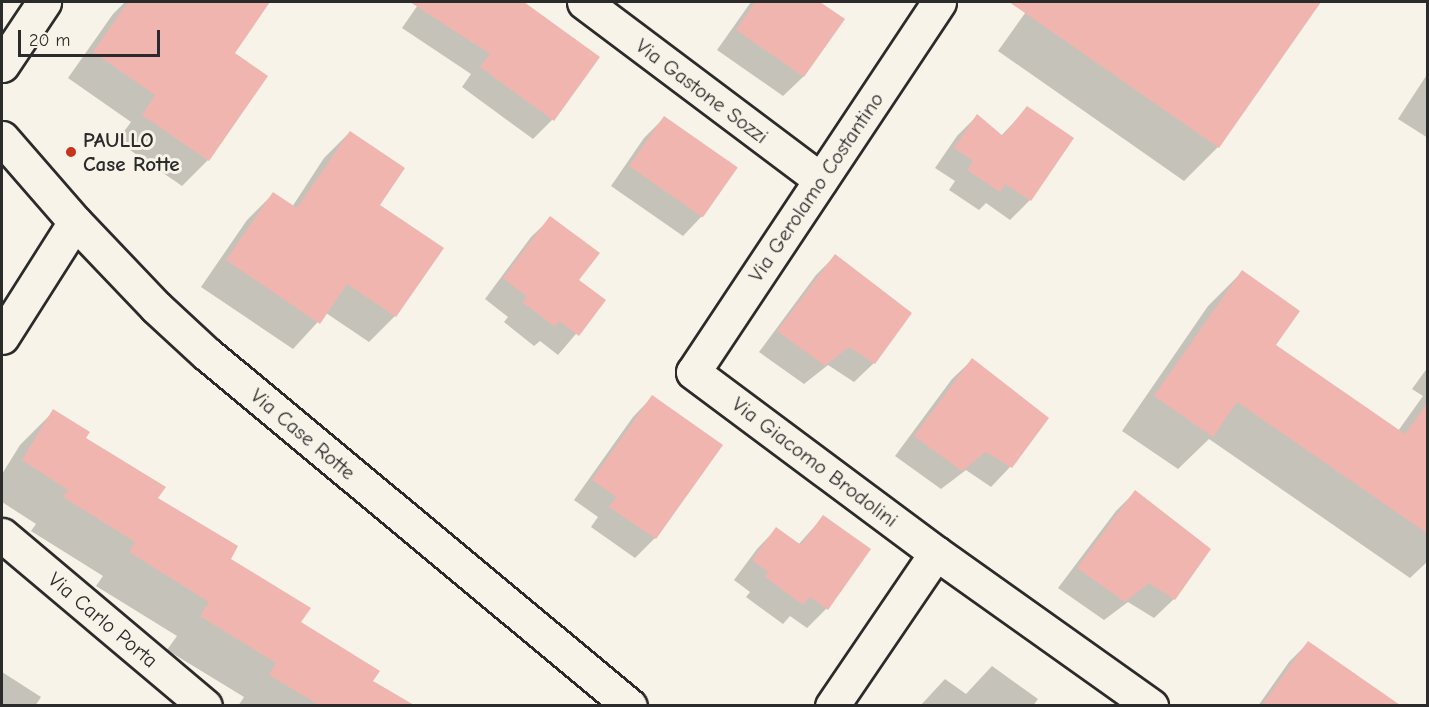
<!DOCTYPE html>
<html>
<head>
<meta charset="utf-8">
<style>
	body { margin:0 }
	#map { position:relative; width:1429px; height:707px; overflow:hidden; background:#f7f3e8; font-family:"Comic Neue",sans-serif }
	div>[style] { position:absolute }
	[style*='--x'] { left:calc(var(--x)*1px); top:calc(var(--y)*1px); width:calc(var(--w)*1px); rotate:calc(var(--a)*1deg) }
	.shadow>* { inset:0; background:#0003 }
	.building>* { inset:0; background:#f1b5b0; transform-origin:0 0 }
	.roads { filter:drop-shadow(2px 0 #2b2b2b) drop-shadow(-2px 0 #2b2b2b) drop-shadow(0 2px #2b2b2b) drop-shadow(0 -2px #2b2b2b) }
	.street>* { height:33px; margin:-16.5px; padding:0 16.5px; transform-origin:16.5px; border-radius:16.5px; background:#f7f3e8 }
	.dots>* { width:16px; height:16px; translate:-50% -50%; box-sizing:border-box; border:3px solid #f7f3e8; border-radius:50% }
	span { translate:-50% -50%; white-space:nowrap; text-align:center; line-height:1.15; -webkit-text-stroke:6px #f7f3e8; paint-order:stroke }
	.street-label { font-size:21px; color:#2b2b2b }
	.poi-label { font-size:21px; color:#2b2b2b; font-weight:700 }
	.left { translate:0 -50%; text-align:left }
	.frame { position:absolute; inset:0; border:3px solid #2b2b2b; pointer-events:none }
	.scale { position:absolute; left:18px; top:30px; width:142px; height:27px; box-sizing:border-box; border:3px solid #2b2b2b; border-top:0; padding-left:8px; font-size:18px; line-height:21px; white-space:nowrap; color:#2b2b2b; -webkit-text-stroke:4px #f7f3e8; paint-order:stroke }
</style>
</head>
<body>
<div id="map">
	<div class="shadow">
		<i style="clip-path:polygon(125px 2px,157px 2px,164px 6px,167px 2px,269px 2px,233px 54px,266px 76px,208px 160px,182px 186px,117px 141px,131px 122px,68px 78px,113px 14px)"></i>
		<i style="clip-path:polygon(420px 2px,513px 2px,523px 8px,552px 120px,533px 139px,462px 87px,471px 74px,402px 28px)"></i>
		<i style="clip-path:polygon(751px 2px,818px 2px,843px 19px,803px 77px,783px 96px,717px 50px)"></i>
		<i style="clip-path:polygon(1033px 2px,1178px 2px,1192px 12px,1199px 2px,1319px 2px,1218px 147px,1184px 181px,998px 51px)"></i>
		<i style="clip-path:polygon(1428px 73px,1428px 138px,1398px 119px)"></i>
		<i style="clip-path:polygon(1027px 108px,1072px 138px,1029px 201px,1010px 220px,986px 203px,979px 210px,949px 190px,955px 181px,935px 168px,957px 136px,977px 116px,1001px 136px)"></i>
		<i style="clip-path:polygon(664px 118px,702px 216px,683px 236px,611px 186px,644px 138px)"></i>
		<i style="clip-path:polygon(350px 132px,378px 206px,395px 316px,369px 342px,326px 313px,293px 349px,201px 287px,247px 220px,273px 194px,292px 207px,324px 158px)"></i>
		<i style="clip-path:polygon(551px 218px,577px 280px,604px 301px,558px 355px,540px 341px,534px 346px,504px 322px,508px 317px,485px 299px,531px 237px)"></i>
		<i style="clip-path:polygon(835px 256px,874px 363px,854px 382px,828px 365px,804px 384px,759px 352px,816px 275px)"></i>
		<i style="clip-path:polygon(1242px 272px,1274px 345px,1398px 431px,1423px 396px,1412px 389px,1428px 367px,1428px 561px,1410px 578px,1209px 439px,1178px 469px,1122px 431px,1208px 306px)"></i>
		<i style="clip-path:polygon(972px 360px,1010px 467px,991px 487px,966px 470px,941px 489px,895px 456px,952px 379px)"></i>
		<i style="clip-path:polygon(652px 397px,721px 446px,655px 538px,635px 558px,591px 527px,598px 517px,574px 500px,633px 417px)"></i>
		<i style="clip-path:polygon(54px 411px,299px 623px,371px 681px,411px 706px,238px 706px,244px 697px,167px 650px,177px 636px,96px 586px,103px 576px,31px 531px,36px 524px,2px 502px,2px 474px,20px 445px)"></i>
		<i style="clip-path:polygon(1135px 492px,1174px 599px,1154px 618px,1128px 602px,1104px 620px,1058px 588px,1116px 511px)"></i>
		<i style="clip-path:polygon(823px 517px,826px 609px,807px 628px,790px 616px,783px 624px,746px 597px,750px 592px,734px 580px,757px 549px,776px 529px,798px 545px)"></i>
		<i style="clip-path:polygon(1308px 643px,1374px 689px,1362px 706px,1258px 706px,1289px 662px)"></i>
		<i style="clip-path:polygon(992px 666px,1038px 699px,1033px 706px,920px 706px,945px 679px,966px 694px)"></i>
		<i style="clip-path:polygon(2px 672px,41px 697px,35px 706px,2px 706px)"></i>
	</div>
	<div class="building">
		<i style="clip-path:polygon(128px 2px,270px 2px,235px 53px,268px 76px,209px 161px,142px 115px,155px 95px,93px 52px)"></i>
		<i style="clip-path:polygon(410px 2px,524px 2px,600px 57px,554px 121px,480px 67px,490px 54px)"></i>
		<i style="clip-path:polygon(755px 2px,820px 2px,845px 19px,804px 77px,736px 30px)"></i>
		<i style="clip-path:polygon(1009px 2px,1321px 2px,1219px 148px)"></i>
		<i style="clip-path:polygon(1027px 106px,1074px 138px,1031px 201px,1005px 184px,1000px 192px,967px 170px,973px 161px,954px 148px,977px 114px,1003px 136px)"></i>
		<i style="left:664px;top:116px;width:90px;height:61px;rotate:35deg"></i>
		<i style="clip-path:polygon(350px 131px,405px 168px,380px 205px,444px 248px,396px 317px,347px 284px,320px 324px,226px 260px,273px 192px,297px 208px)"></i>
		<i style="clip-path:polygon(550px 216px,600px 253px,579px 280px,606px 300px,579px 336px,559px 321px,555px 327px,522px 302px,527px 297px,503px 278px)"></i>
		<i style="clip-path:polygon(835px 254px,912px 313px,875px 364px,849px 347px,825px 366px,777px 331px)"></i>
		<i style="clip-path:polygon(1242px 270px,1300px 311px,1276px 345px,1405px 434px,1428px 402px,1428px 534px,1237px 402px,1213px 437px,1154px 396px)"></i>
		<i style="clip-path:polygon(972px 358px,1049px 418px,1012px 468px,986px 452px,962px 471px,914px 436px)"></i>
		<i style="clip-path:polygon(652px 395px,723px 445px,656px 539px,609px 507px,616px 497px,592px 480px)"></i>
		<i style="clip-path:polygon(53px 409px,90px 432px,86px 438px,166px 487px,158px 498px,238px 546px,231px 559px,311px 608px,301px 622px,380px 671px,373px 681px,414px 705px,319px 705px,269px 675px,276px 663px,200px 616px,209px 602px,129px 552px,135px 542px,63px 497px,68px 490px,22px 460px)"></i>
		<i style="clip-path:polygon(1135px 490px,1211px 549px,1175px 600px,1149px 583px,1125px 602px,1077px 568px)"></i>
		<i style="clip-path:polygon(823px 515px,871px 549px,828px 610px,810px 597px,803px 605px,765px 577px,768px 572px,752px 560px,776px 527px,801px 545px)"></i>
		<i style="clip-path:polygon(1308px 641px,1400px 705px,1262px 705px)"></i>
	</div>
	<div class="roads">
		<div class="street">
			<i style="--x:584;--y:2;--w:296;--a:36.9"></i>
			<i style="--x:939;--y:2;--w:444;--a:123.6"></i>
			<i style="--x:693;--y:372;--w:303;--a:36.7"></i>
			<i style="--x:936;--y:553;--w:264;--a:35.4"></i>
			<i style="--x:2;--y:65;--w:76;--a:-56.3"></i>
			<i style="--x:2;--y:138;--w:111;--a:49"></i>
			<i style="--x:75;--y:222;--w:117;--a:46.4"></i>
			<i style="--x:156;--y:307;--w:69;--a:42.7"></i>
			<i style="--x:207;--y:354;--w:550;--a:39.77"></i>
			<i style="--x:2;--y:337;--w:136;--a:-57.6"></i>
			<i style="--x:2;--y:535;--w:265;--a:40.1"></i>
			<i style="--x:832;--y:706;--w:185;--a:-55.8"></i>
		</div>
	</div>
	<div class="dots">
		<i style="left:71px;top:152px;background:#c8321e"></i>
	</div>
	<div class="street-label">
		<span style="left:702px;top:91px;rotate:37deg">Via Gastone Sozzi</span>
		<span style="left:816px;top:187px;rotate:-56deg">Via Gerolamo Costantino</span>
		<span style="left:303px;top:434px;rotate:40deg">Via Case Rotte</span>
		<span style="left:815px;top:462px;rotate:37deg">Via Giacomo Brodolini</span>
		<span style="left:103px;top:620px;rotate:40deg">Via Carlo Porta</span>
	</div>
	<div class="poi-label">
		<span class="left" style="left:83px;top:152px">PAULLO<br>Case Rotte</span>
	</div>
	<div class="frame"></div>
	<div class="scale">20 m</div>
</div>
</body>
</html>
